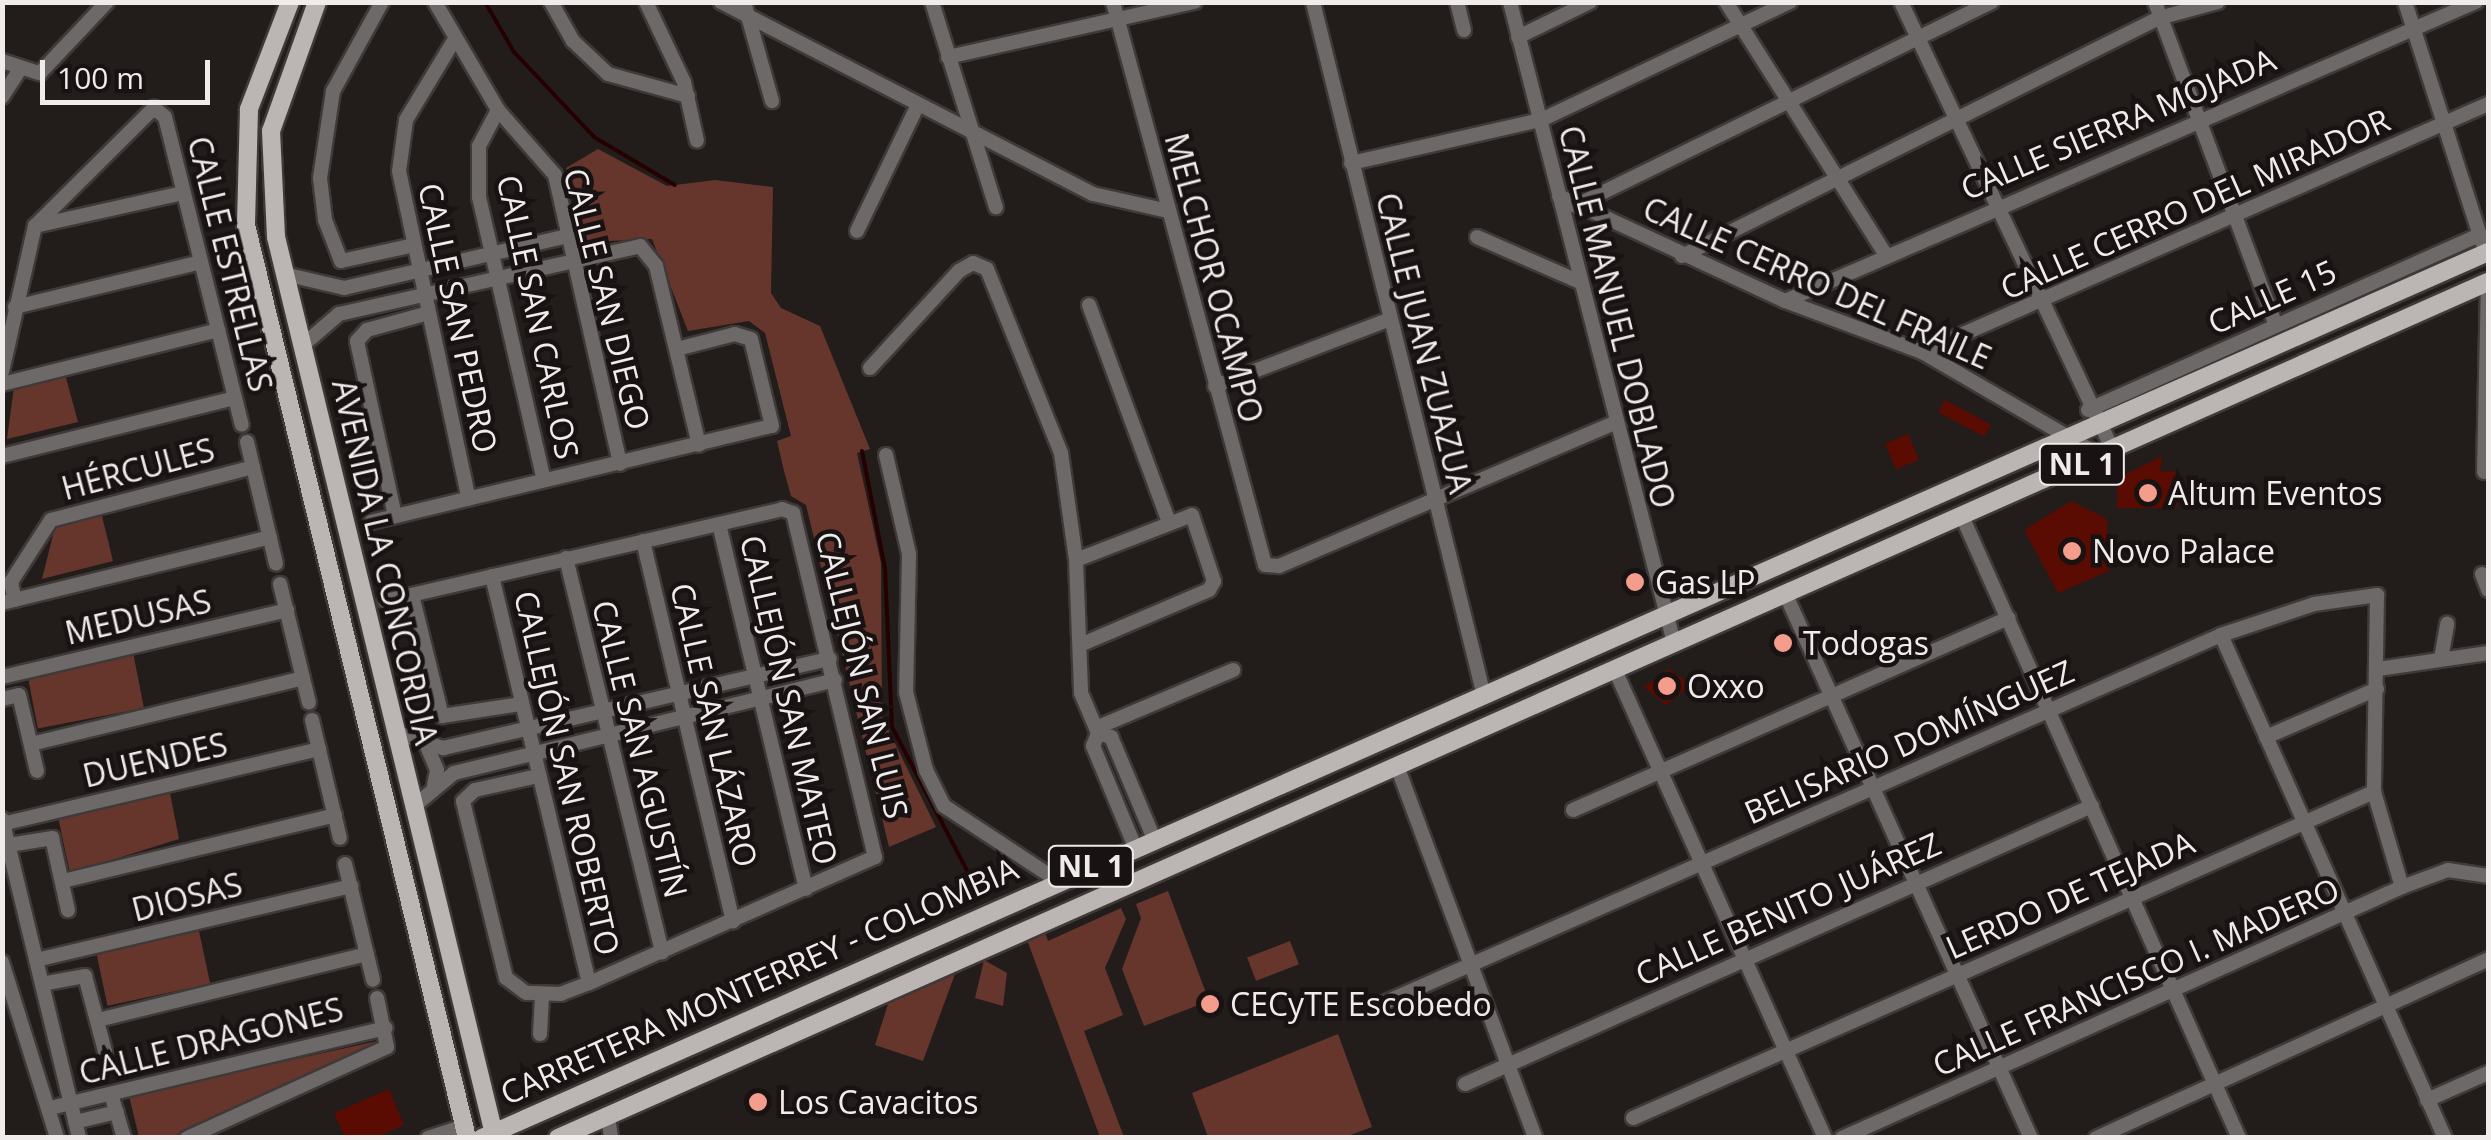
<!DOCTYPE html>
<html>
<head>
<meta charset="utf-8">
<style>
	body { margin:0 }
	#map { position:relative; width:2491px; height:1140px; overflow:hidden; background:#221c1b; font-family:"Open Sans",sans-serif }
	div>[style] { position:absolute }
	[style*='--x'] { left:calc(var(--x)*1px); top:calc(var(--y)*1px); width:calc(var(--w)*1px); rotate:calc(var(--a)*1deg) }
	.green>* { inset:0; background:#66362d; transform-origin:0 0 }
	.stream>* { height:4px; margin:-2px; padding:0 2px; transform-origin:2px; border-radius:2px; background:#250000 }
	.building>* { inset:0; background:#5a0b02; transform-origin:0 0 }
	.roads { filter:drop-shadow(2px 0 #3f3938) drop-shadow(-2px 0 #3f3938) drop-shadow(0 2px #3f3938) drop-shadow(0 -2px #3f3938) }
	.minor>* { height:14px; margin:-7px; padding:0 7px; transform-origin:7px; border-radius:7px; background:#6c6968 }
	.major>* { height:18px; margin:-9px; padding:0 9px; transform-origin:9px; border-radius:9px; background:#bbb5b4 }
	.dots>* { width:28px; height:28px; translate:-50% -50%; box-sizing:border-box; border:5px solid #181312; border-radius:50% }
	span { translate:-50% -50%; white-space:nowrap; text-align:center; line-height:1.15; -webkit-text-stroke:9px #181312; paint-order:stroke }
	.shield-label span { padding:2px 8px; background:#181312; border:2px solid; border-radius:8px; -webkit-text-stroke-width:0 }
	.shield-label { font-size:30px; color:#f0eceb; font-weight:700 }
	.street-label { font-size:32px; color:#f0eceb }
	.poi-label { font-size:32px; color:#f0eceb }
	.left { translate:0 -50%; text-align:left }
	.frame { position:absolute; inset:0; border:5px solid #f0eceb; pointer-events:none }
	.scale { position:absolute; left:40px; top:60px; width:170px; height:45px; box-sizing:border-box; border:5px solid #f0eceb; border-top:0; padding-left:12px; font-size:30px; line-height:35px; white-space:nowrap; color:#f0eceb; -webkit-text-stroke:8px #181312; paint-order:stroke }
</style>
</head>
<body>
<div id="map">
	<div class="green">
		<i style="clip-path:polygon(598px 149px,667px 186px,715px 180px,773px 187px,771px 293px,781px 308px,820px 326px,870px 449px,857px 453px,881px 563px,882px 717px,936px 827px,889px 847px,806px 505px,791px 496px,784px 471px,777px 441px,791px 436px,765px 333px,749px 321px,688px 331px,652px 239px,584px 242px,566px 168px)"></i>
		<i style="clip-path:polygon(65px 374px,78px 422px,7px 439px,14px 387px)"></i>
		<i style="clip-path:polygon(102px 516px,113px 561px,42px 579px,55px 527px)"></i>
		<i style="left:133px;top:652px;width:57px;height:108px;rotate:79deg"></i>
		<i style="clip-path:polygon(170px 793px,179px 839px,70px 873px,58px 817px)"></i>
		<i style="clip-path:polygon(1168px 891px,1209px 1001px,1144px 1026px,1122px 969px,1141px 918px,1136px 904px)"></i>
		<i style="clip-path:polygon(1121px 908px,1126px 919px,1105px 968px,1123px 1015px,1084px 1031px,1124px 1137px,1100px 1137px,1027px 940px,1045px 932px,1048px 941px)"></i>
		<i style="left:199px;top:931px;width:54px;height:105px;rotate:78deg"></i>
		<i style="left:1290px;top:941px;width:25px;height:46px;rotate:69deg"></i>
		<i style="clip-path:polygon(984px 960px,1007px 973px,1003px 1006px,975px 998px)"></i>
		<i style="clip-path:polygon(955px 974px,923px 1061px,875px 1045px,888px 1004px)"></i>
		<i style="clip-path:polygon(1338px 1034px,1372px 1127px,1345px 1137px,1208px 1137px,1192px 1093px)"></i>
		<i style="clip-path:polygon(382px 1040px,172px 1137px,139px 1137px,129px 1096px)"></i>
	</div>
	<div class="stream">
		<i style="--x:485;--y:2;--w:58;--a:59.9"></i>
		<i style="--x:514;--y:52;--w:117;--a:46.7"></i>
		<i style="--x:594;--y:137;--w:94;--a:30.7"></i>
		<i style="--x:862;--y:451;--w:119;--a:78.9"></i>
		<i style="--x:885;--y:568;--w:159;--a:87.5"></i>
		<i style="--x:892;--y:727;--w:166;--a:62.4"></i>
	</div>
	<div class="building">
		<i style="left:1945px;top:400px;width:52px;height:14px;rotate:28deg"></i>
		<i style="left:1908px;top:434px;width:28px;height:25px;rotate:67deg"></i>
		<i style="clip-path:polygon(2162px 456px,2160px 471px,2179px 472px,2177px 508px,2117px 508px,2118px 478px)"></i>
		<i style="clip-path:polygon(2071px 501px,2107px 519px,2109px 571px,2058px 593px,2024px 530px)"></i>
		<i style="clip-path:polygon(1669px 669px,1691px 685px,1666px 705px,1644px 687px)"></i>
		<i style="clip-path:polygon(389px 1089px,404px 1125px,375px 1138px,345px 1138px,334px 1113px)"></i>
	</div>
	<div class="roads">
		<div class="minor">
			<i style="--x:382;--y:2;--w:102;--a:118.8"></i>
			<i style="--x:333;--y:91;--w:88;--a:98.5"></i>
			<i style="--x:320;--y:178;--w:42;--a:83.2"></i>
			<i style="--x:325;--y:220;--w:44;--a:68.7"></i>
			<i style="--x:341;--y:261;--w:71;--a:-12.3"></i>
			<i style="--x:435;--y:2;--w:125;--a:59.7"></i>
			<i style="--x:498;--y:110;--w:86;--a:48.8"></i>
			<i style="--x:555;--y:175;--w:296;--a:77.3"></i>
			<i style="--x:551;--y:2;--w:45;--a:60.6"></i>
			<i style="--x:573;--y:41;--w:48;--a:43.3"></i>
			<i style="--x:608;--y:74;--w:83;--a:15.4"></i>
			<i style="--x:646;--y:2;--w:89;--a:64.6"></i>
			<i style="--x:684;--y:82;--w:60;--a:77.6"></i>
			<i style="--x:721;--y:2;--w:419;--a:27.3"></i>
			<i style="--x:1093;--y:194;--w:73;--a:12.7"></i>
			<i style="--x:744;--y:2;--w:103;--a:74.2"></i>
			<i style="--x:932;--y:2;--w:215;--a:72.7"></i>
			<i style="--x:1113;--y:2;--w:583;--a:74.89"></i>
			<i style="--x:1265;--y:565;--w:14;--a:4"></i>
			<i style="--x:1279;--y:566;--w:364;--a:-23.1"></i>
			<i style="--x:1313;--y:2;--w:715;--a:76.16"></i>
			<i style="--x:1457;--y:2;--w:29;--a:76"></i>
			<i style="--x:1510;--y:2;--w:662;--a:75.65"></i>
			<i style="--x:1726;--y:2;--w:299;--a:57.7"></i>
			<i style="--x:1901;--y:2;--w:497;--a:64.7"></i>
			<i style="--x:2155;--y:2;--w:345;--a:69.5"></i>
			<i style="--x:2405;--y:2;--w:252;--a:72.2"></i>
			<i style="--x:1518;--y:37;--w:80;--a:-25.9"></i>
			<i style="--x:453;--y:42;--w:91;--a:121.1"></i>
			<i style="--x:406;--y:120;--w:51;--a:97.8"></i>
			<i style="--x:399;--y:171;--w:335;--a:78"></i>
			<i style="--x:948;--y:57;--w:253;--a:-12.6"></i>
			<i style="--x:2;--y:61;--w:40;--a:18"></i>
			<i style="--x:40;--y:73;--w:98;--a:-46.7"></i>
			<i style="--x:2;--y:97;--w:31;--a:-57"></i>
			<i style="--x:498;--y:110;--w:41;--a:117.8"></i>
			<i style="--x:479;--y:146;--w:51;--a:90"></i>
			<i style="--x:479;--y:197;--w:290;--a:77.1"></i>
			<i style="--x:1351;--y:163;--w:195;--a:-12.8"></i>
			<i style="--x:1541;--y:120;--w:276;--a:-25.4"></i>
			<i style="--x:1559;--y:196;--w:249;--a:24.9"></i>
			<i style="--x:1785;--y:301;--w:146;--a:20.4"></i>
			<i style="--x:1922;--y:352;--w:207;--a:30.2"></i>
			<i style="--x:1575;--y:206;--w:464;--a:-26.1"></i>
			<i style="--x:35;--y:226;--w:152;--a:-12.6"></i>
			<i style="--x:857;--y:231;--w:136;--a:-64.2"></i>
			<i style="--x:1477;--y:237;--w:112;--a:23.6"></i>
			<i style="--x:1682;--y:256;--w:533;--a:-26.52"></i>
			<i style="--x:2159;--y:18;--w:61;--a:-15.2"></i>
			<i style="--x:284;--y:274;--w:62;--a:13.1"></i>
			<i style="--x:344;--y:288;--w:229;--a:-13.1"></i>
			<i style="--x:1785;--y:301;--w:753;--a:-23.4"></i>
			<i style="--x:1089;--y:305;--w:231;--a:69.8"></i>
			<i style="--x:15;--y:307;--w:191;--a:-13.6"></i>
			<i style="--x:302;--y:346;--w:49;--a:-40.9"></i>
			<i style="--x:339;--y:314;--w:309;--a:-12.7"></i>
			<i style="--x:640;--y:246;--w:26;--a:51"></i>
			<i style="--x:656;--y:266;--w:184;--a:76.5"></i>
			<i style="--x:1922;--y:352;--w:618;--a:-23.66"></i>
			<i style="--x:870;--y:368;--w:132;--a:-47.5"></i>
			<i style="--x:959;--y:271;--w:16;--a:-30"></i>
			<i style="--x:973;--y:263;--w:15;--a:23"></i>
			<i style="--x:987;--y:269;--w:198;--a:68.1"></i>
			<i style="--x:1061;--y:453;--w:108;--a:82"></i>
			<i style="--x:1076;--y:560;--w:133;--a:87.8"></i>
			<i style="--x:1081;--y:693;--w:43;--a:67"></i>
			<i style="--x:1098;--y:733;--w:14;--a:111"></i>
			<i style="--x:1093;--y:746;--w:109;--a:67.4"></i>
			<i style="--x:2;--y:372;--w:150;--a:-77.3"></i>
			<i style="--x:35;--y:226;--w:168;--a:-44.8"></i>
			<i style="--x:154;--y:108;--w:14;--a:39"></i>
			<i style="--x:165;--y:117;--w:317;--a:76"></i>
			<i style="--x:2;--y:384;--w:223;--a:-14"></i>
			<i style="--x:1215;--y:386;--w:187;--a:-20.9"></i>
			<i style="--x:2088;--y:410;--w:429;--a:-24.1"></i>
			<i style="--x:247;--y:442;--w:125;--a:76.6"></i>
			<i style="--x:886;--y:455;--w:102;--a:76.9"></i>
			<i style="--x:909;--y:554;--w:138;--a:91.2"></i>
			<i style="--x:906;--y:692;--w:81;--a:75.6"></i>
			<i style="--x:926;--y:770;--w:40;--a:63.4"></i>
			<i style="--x:944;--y:806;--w:136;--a:33.3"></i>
			<i style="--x:2;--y:456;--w:240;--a:-14"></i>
			<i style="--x:2484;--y:472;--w:190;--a:-88.8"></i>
			<i style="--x:1961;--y:514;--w:683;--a:65.99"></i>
			<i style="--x:395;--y:516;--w:179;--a:-102.3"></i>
			<i style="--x:357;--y:341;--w:15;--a:-48"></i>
			<i style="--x:367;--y:330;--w:60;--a:-15.4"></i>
			<i style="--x:371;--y:522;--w:412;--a:-13.5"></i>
			<i style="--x:772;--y:426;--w:89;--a:-103.6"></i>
			<i style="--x:751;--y:339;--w:17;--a:-163"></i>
			<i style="--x:735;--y:334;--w:60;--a:165.5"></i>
			<i style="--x:719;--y:524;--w:375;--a:76.6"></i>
			<i style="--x:643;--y:541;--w:391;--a:76.7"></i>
			<i style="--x:566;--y:558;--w:406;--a:76.3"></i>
			<i style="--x:1076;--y:560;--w:124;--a:-21.2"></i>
			<i style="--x:1192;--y:515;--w:70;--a:71.6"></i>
			<i style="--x:1214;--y:581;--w:10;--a:119"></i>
			<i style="--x:1209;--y:590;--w:140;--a:156.9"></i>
			<i style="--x:2482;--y:574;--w:17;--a:69"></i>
			<i style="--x:492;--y:576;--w:418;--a:76.6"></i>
			<i style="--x:280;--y:584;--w:122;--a:76.3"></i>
			<i style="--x:1785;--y:593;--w:598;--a:65.71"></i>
			<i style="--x:412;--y:595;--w:125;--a:76.1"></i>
			<i style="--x:442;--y:716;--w:79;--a:-8.7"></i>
			<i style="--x:15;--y:600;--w:18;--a:-103"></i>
			<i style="--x:11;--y:582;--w:74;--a:-57.2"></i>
			<i style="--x:51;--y:520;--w:209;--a:-14.7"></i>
			<i style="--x:385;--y:601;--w:408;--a:-13"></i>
			<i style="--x:782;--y:509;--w:12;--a:20"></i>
			<i style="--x:793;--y:513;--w:354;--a:76.6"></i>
			<i style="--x:875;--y:857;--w:313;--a:156.2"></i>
			<i style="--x:589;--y:983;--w:30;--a:159"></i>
			<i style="--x:561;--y:994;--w:35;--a:-178"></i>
			<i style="--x:526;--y:993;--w:25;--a:-143"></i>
			<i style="--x:506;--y:978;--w:182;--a:-103.7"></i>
			<i style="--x:463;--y:801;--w:16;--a:-43"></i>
			<i style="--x:475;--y:790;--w:65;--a:-12.5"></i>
			<i style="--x:2;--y:603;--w:276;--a:-13.8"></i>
			<i style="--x:2221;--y:635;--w:551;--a:66"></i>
			<i style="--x:2441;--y:659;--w:36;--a:-80"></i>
			<i style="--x:2378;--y:669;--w:111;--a:-8.3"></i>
			<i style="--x:1615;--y:670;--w:513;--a:65.83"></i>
			<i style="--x:2;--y:677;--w:293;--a:-13.2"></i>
			<i style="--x:2;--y:699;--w:17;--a:-13"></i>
			<i style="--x:19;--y:695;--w:78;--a:76.7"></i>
			<i style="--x:312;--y:720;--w:121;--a:76.7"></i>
			<i style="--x:1096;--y:728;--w:149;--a:-22.9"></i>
			<i style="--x:394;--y:732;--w:52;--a:18.1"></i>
			<i style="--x:443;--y:748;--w:397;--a:-13"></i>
			<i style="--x:1098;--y:733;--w:14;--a:17"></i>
			<i style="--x:1111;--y:737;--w:111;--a:67.1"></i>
			<i style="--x:2266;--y:737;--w:121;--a:-23.4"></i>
			<i style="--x:31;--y:744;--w:280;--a:-13.6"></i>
			<i style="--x:426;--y:744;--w:28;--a:67"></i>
			<i style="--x:437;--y:770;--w:15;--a:101"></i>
			<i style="--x:1397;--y:766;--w:396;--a:69.6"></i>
			<i style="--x:413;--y:807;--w:53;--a:-39.7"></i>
			<i style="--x:454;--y:773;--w:392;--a:-13.7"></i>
			<i style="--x:1573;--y:810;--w:476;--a:-23.8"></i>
			<i style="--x:2;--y:819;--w:328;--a:76.4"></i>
			<i style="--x:2;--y:824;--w:326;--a:-13.3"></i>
			<i style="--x:9;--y:845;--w:44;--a:-9.2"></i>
			<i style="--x:52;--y:838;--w:74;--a:77.5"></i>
			<i style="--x:345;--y:864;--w:119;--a:76.4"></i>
			<i style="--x:63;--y:881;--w:280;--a:-13.6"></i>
			<i style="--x:36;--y:960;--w:324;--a:-13.2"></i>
			<i style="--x:2;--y:962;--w:184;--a:72.6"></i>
			<i style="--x:42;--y:984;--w:44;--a:-10.5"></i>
			<i style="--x:85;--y:976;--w:78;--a:75.1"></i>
			<i style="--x:1370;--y:1009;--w:930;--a:-23.72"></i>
			<i style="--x:2221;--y:635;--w:98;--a:-18.4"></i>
			<i style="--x:2314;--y:604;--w:64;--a:-8.1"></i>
			<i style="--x:2377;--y:595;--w:197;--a:90.9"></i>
			<i style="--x:2374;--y:792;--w:99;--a:73.6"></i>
			<i style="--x:98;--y:1020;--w:277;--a:-13.8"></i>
			<i style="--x:540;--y:1034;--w:38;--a:-87"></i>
			<i style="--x:1465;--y:1084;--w:686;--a:-23.91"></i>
			<i style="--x:111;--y:1094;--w:46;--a:73.5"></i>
			<i style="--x:2427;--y:1100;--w:67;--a:-23.9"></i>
			<i style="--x:50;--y:1108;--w:345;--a:-13.4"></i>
			<i style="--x:608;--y:1116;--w:22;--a:82"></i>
			<i style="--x:1633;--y:1118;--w:810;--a:-23.75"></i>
			<i style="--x:75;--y:1122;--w:43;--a:-13.4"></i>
			<i style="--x:187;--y:1138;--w:220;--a:-24.5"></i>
			<i style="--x:387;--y:1047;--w:50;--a:-101.5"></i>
			<i style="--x:428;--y:1138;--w:38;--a:-18"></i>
			<i style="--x:1842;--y:1138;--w:614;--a:-24.14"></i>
			<i style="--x:2402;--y:887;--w:49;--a:-20.3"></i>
			<i style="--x:2448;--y:870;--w:40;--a:8.5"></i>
			<i style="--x:2096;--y:1138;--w:431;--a:-24.5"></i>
		</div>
		<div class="major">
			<i style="--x:290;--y:2;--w:115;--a:111"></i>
			<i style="--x:249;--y:109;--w:116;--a:91.5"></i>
			<i style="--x:246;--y:225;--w:939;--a:76.39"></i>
			<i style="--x:317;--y:2;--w:137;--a:109.6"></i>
			<i style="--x:271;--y:131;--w:106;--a:87.3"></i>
			<i style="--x:276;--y:237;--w:927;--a:76.34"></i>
			<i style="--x:482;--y:1138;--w:2193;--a:-23.83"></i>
			<i style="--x:558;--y:1138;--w:2111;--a:-23.92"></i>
		</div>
	</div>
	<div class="dots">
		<i style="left:2148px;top:493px;background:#f49d8d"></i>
		<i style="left:2072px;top:551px;background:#f49d8d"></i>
		<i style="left:1635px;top:582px;background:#f49d8d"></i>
		<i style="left:1783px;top:643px;background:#f49d8d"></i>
		<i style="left:1667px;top:686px;background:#f49d8d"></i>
		<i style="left:1210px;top:1004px;background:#f49d8d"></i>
		<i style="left:758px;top:1102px;background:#f49d8d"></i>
	</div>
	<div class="shield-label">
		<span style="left:2082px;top:464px">NL 1</span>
		<span style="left:1091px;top:866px">NL 1</span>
	</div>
	<div class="street-label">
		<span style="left:2118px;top:124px;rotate:-23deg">CALLE SIERRA MOJADA</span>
		<span style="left:2195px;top:204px;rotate:-24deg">CALLE CERRO DEL MIRADOR</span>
		<span style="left:230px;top:264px;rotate:76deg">CALLE ESTRELLAS</span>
		<span style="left:1214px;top:278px;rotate:75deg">MELCHOR OCAMPO</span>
		<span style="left:1817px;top:283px;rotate:24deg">CALLE CERRO DEL FRAILE</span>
		<span style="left:2272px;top:297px;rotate:-24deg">CALLE 15</span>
		<span style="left:607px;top:299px;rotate:76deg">CALLE SAN DIEGO</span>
		<span style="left:538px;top:317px;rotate:78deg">CALLE SAN CARLOS</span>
		<span style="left:1617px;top:317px;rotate:76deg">CALLE MANUEL DOBLADO</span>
		<span style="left:458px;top:318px;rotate:78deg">CALLE SAN PEDRO</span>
		<span style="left:1424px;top:343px;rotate:76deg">CALLE JUAN ZUAZUA</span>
		<span style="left:138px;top:469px;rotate:-15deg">HÉRCULES</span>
		<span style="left:385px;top:562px;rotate:77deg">AVENIDA LA CONCORDIA</span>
		<span style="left:138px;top:617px;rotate:-13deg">MEDUSAS</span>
		<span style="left:862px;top:675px;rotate:76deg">CALLEJÓN SAN LUIS</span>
		<span style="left:789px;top:700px;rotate:77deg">CALLEJÓN SAN MATEO</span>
		<span style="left:714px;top:725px;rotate:77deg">CALLE SAN LÁZARO</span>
		<span style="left:1909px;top:742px;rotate:-24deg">BELISARIO DOMÍNGUEZ</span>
		<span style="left:640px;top:749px;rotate:76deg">CALLE SAN AGUSTÍN</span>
		<span style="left:155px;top:760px;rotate:-13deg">DUENDES</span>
		<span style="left:567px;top:773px;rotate:77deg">CALLEJÓN SAN ROBERTO</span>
		<span style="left:2070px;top:895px;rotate:-24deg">LERDO DE TEJADA</span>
		<span style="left:187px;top:897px;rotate:-14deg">DIOSAS</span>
		<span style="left:1788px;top:909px;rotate:-24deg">CALLE BENITO JUÁREZ</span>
		<span style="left:2136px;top:977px;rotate:-24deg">CALLE FRANCISCO I. MADERO</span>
		<span style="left:759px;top:981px;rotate:-24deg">CARRETERA MONTERREY - COLOMBIA</span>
		<span style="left:211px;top:1041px;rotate:-14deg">CALLE DRAGONES</span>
	</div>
	<div class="poi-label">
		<span class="left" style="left:2168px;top:493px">Altum Eventos</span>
		<span class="left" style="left:2092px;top:551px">Novo Palace</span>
		<span class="left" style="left:1655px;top:582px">Gas LP</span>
		<span class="left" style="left:1803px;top:643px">Todogas</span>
		<span class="left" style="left:1687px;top:686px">Oxxo</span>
		<span class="left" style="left:1230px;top:1004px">CECyTE Escobedo</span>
		<span class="left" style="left:778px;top:1102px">Los Cavacitos</span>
	</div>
	<div class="frame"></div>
	<div class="scale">100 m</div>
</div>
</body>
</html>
